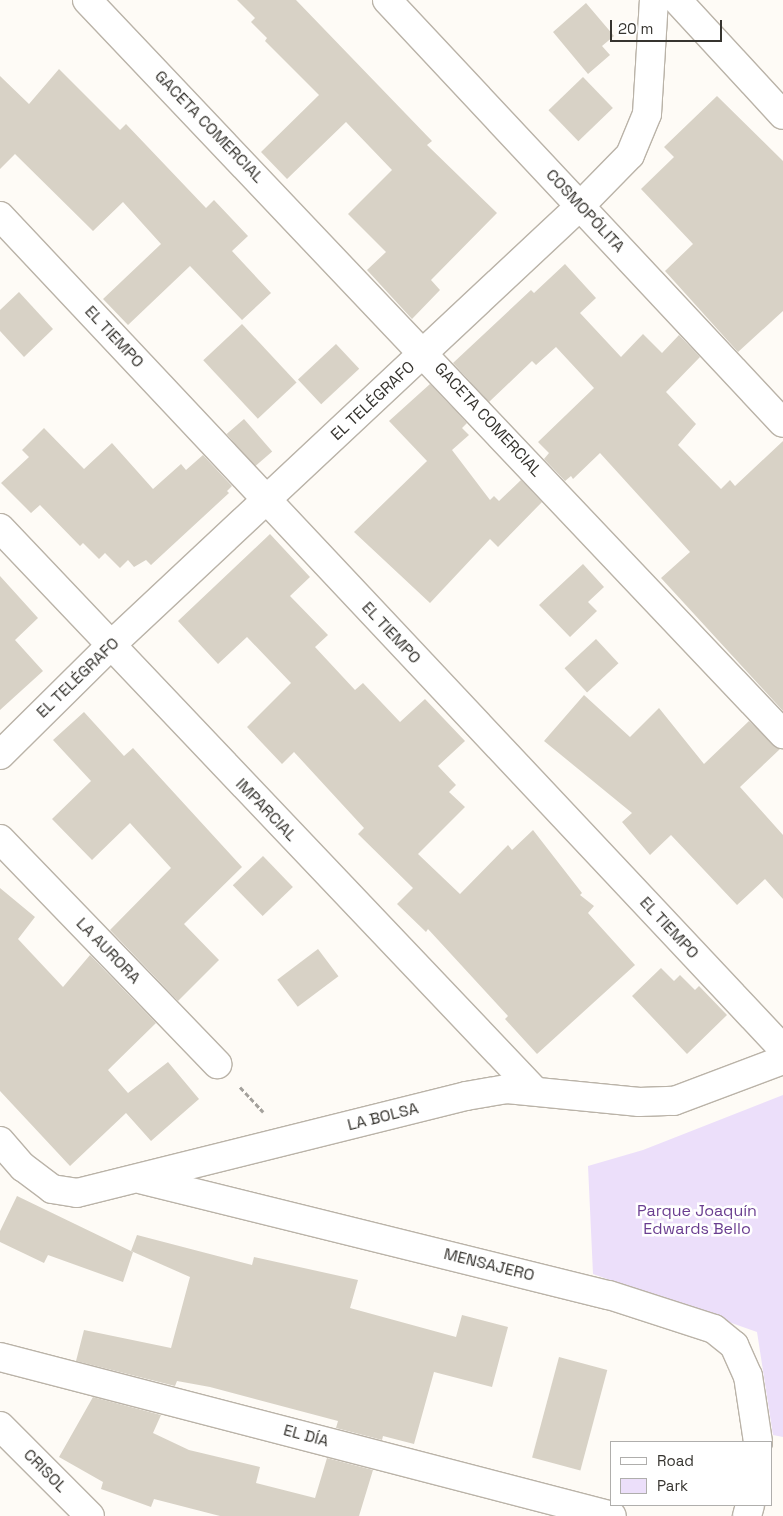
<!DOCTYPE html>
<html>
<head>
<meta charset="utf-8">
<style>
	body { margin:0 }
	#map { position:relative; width:783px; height:1516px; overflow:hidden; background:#fefbf6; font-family:"Space Grotesk",sans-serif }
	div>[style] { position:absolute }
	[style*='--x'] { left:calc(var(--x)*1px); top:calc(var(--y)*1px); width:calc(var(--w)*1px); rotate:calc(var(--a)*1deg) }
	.green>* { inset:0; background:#ecdffa }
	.building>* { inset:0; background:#d8d2c6; transform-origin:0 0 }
	.path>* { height:3px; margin-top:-1.5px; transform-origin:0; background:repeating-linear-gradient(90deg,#a4a19c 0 5px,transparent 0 7.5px) }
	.roads { filter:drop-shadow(1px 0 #bab3a8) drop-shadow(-1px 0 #bab3a8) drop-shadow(0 1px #bab3a8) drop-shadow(0 -1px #bab3a8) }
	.street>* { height:28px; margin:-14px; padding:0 14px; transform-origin:14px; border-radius:14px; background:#fff }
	span { translate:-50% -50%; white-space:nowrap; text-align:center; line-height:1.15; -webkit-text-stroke:5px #fff; paint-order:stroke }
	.street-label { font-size:16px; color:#36342f }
	.park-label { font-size:16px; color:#6a3e90 }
	.legend { position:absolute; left:610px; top:1441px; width:162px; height:65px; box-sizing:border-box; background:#fff; border:1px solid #afaeac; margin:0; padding:6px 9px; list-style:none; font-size:15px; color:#36342f }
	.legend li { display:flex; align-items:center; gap:10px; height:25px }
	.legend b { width:25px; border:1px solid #afaeac }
	.scale { position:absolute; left:610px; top:20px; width:112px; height:22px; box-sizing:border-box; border:2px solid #36342f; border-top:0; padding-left:6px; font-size:15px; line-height:18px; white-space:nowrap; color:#36342f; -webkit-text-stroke:4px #fff; paint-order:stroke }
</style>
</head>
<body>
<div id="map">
	<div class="green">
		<i style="clip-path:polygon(783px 1095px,783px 1437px,773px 1435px,757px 1332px,593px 1274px,588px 1166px,643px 1150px)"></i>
	</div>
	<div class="building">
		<i style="clip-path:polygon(237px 0,296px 0,432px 141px,427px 145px,497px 213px,431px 280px,440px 290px,412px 319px,367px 270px,386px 252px,348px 214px,392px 170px,346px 122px,287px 179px,261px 152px,319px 95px,265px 41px,267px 38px,251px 22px,255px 18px)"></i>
		<i style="clip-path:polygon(586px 3px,614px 36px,602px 46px,610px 55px,588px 74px,553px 32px)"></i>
		<i style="clip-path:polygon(59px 69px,120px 130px,126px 124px,206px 208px,214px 200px,248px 236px,232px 251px,271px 293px,242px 320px,190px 266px,128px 325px,103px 299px,161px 244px,123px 202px,93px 231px,15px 154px,0 169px,0 76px,29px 104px)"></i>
		<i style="left:583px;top:77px;width:43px;height:48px;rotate:46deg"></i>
		<i style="clip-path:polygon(717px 96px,783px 161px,783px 311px,738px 352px,665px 271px,693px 244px,641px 189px,674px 157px,664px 147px)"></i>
		<i style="clip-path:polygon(565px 264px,596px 298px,580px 313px,621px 357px,643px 334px,662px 353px,679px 335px,700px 357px,666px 392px,696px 424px,678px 445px,721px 489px,730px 480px,735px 486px,783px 441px,783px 711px,661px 578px,690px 552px,600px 453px,573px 479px,571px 476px,565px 481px,544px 459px,549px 453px,538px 442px,594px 388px,556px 347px,536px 365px,532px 361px,489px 402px,453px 363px,531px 290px,534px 293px)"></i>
		<i style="clip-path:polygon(19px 292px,53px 329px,24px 357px,0 331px,0 310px)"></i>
		<i style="left:242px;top:324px;width:80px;height:53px;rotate:47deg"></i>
		<i style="left:336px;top:344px;width:34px;height:52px;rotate:47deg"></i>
		<i style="clip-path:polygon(430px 384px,467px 423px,462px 428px,469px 435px,452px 450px,490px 500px,494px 496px,499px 501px,521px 480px,542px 502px,498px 547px,490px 539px,430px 603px,354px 532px,427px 461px,389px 421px)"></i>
		<i style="left:244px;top:419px;width:43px;height:23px;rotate:49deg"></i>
		<i style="clip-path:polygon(44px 428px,84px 469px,112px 443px,153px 489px,181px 464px,186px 470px,203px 455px,232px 486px,227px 491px,229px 493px,151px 565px,146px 560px,134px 567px,128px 560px,120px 568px,105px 553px,99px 559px,83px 543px,80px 546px,40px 505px,31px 513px,1px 483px,29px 457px,22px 450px)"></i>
		<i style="clip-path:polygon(270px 534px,310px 577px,290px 596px,328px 635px,315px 647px,355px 690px,363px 683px,400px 722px,425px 699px,465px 741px,438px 766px,456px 785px,449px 792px,465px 807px,418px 854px,460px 894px,508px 845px,512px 850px,533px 830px,582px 893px,580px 895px,594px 906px,588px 913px,635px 965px,537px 1054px,505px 1019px,508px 1016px,428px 929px,426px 932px,397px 904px,413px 888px,358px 834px,364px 828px,294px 752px,282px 764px,247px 727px,291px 683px,247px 637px,218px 664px,178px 621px)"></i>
		<i style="clip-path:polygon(583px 564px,604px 587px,588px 602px,597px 611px,570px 637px,539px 605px)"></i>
		<i style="clip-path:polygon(0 576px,38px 618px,15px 640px,43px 671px,0 710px)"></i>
		<i style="left:596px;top:639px;width:33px;height:43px;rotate:47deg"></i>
		<i style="clip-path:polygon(584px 695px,630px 737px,659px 708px,704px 764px,749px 721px,780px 749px,740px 787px,783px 835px,783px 899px,765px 879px,737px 905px,671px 835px,650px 855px,622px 822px,632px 813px,544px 741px)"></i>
		<i style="clip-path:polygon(84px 712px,124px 756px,133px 748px,242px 867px,184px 924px,219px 960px,178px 1001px,110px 930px,171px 868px,130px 823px,92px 860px,52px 819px,91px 781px,53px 740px)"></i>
		<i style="left:263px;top:856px;width:43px;height:42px;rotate:46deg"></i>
		<i style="clip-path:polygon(0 888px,35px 917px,18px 939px,63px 987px,90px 955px,156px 1023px,108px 1070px,128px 1093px,168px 1062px,199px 1099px,151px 1141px,126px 1113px,70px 1166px,0 1091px)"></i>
		<i style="left:318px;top:949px;width:34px;height:51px;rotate:53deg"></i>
		<i style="clip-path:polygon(661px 968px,674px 981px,680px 975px,695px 990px,699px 986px,727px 1015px,687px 1054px,632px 996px)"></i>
		<i style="clip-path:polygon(17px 1196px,133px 1252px,123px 1282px,48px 1255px,44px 1263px,0 1242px,0 1231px)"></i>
		<i style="clip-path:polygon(137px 1235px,252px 1265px,254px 1257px,358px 1280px,350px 1308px,456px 1337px,462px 1315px,508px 1327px,492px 1387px,434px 1372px,414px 1444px,383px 1436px,382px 1440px,336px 1428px,338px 1421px,210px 1387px,177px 1381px,175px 1386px,76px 1361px,84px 1330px,171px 1348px,190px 1277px,131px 1251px)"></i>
		<i style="left:559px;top:1357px;width:50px;height:104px;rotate:15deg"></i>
		<i style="clip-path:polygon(93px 1397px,161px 1415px,153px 1433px,189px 1450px,260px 1467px,256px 1483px,315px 1498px,327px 1458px,373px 1470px,359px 1516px,220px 1516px,154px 1499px,151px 1507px,101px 1489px,103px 1482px,59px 1457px)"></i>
	</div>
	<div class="path">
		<i style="--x:240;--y:1087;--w:34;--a:47"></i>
	</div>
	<div class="roads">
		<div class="street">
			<i style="--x:87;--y:0;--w:1012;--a:46.52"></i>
			<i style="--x:387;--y:0;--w:579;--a:46.89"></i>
			<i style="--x:677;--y:0;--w:156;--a:47.3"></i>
			<i style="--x:0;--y:216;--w:1143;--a:46.77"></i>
			<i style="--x:0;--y:528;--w:775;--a:46.46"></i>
			<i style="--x:0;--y:755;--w:155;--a:-44.7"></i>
			<i style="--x:110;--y:646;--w:644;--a:-43.11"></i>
			<i style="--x:580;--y:206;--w:71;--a:-45.6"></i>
			<i style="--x:630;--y:155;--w:44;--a:-67.5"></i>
			<i style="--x:647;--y:114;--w:114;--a:-86.5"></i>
			<i style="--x:0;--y:839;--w:313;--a:46"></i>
			<i style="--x:0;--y:1141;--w:35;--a:49"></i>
			<i style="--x:23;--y:1167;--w:36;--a:37"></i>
			<i style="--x:52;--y:1189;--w:25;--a:9"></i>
			<i style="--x:77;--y:1193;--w:401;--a:-14"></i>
			<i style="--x:466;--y:1096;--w:42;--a:-9.7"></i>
			<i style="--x:507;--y:1089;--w:133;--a:5.6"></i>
			<i style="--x:639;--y:1102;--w:35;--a:-2"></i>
			<i style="--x:674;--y:1101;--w:116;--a:-20.6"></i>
			<i style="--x:143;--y:1180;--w:480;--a:13.9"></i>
			<i style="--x:609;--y:1295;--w:110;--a:17.9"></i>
			<i style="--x:714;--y:1329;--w:26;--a:39"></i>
			<i style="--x:734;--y:1345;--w:34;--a:66"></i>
			<i style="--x:748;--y:1376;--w:67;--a:81.4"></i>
			<i style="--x:0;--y:1357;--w:632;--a:14.56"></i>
			<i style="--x:0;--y:1426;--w:127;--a:45"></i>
			<i style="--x:747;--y:1516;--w:11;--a:-75"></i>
		</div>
	</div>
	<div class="street-label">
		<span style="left:209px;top:127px;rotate:46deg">GACETA COMERCIAL</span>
		<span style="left:585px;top:211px;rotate:47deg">COSMOPÓLITA</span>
		<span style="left:114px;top:337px;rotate:47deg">EL TIEMPO</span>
		<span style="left:373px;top:401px;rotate:-43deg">EL TELÉGRAFO</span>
		<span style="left:488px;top:420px;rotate:47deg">GACETA COMERCIAL</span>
		<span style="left:391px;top:633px;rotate:47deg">EL TIEMPO</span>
		<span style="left:78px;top:678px;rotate:-44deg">EL TELÉGRAFO</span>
		<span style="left:266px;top:810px;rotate:46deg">IMPARCIAL</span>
		<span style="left:669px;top:928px;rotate:47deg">EL TIEMPO</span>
		<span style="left:108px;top:951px;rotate:46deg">LA AURORA</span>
		<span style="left:383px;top:1117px;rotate:-14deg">LA BOLSA</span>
		<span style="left:489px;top:1265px;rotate:14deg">MENSAJERO</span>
		<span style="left:306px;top:1436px;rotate:15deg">EL DÍA</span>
		<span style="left:45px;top:1471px;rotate:45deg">CRISOL</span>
	</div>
	<div class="park-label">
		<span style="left:697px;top:1220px">Parque Joaquín<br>Edwards Bello</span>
	</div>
	<ul class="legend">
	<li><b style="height:6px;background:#fff"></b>Road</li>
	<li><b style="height:14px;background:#ecdffa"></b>Park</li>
	</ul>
	<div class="scale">20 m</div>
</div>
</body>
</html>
